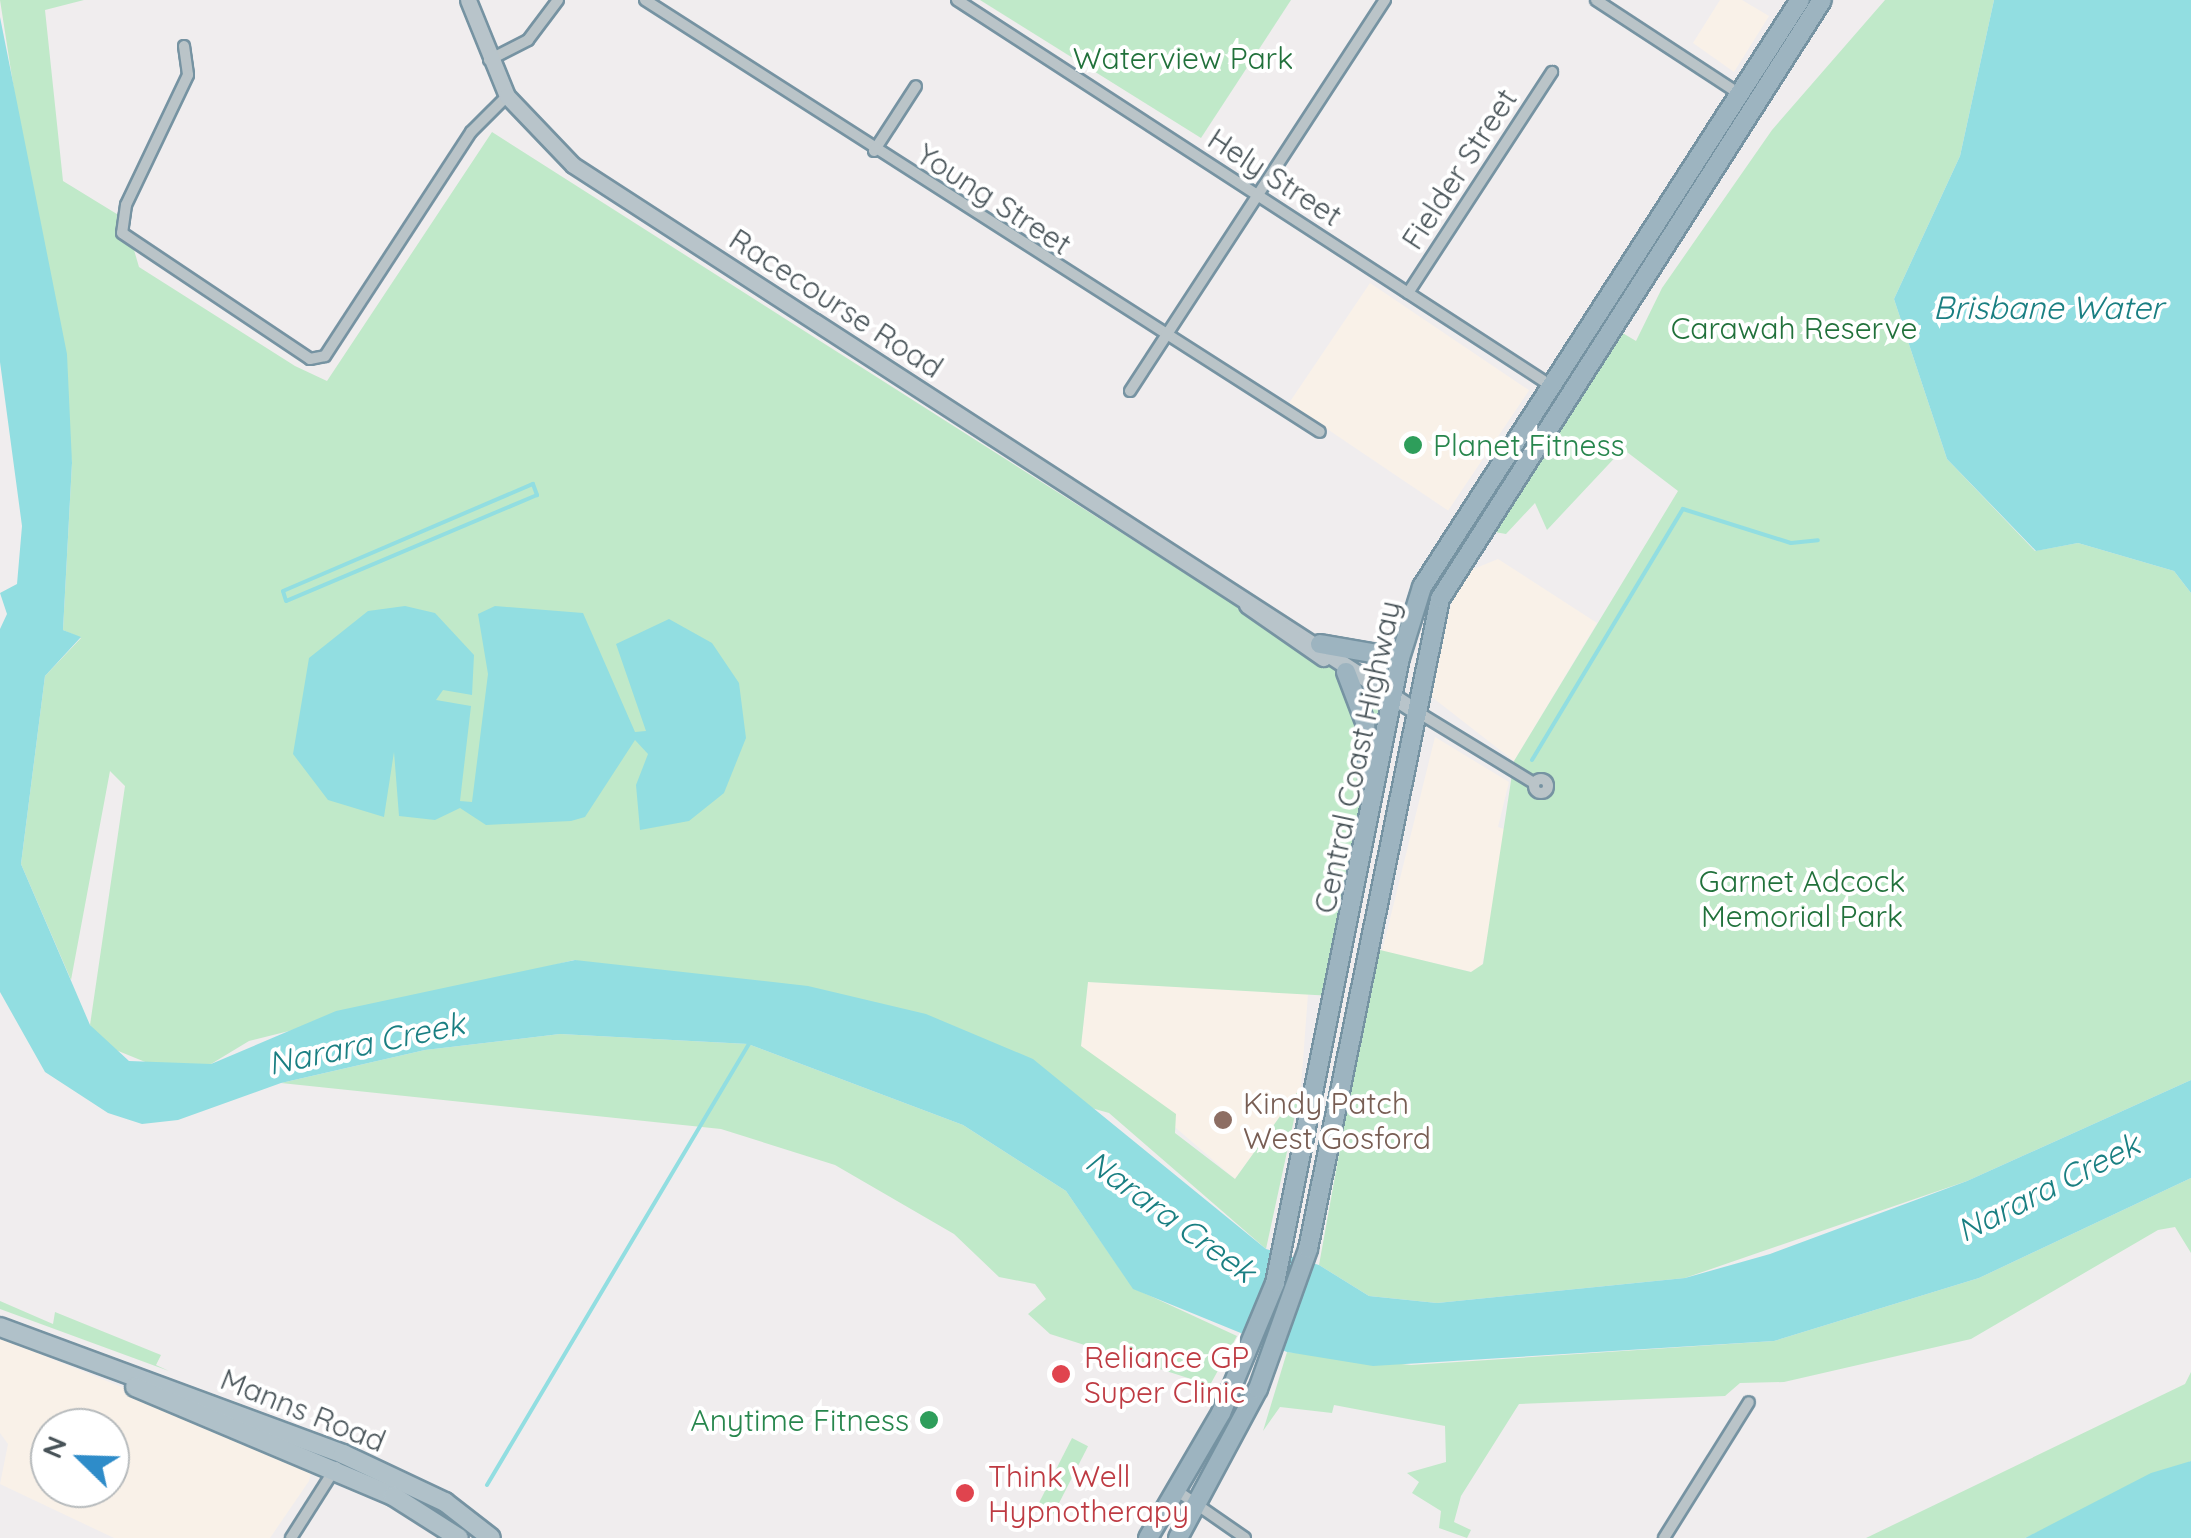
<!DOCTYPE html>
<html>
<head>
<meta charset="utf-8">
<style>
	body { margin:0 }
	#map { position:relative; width:2191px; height:1538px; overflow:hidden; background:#f0edee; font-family:Quicksand,sans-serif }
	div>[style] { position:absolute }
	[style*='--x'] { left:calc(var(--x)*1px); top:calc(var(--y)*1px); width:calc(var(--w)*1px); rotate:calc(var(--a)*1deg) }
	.commercial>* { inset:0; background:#f9f1e8; transform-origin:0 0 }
	.green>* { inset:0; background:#c0e9c9; transform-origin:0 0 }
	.water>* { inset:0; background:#92dee1 }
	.stream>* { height:4px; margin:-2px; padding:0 2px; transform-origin:2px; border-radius:2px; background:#92dee1 }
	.roads { filter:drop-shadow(2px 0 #7693a2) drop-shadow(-2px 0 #7693a2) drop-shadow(0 2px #7693a2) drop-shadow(0 -2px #7693a2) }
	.minor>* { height:10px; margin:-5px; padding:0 5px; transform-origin:5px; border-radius:5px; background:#bac4c8 }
	.minor>.ring { margin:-5px; padding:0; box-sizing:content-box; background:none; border:10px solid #bac4c8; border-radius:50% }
	.secondary>* { height:15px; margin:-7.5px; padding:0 7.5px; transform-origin:7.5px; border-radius:7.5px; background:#b8c4ca }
	.primary>* { height:18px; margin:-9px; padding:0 9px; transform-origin:9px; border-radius:9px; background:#b0c1c9 }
	.trunk>* { height:18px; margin:-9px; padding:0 9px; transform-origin:9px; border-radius:9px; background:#9db4c0 }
	.dots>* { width:28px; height:28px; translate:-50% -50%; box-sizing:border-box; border:5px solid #fff; border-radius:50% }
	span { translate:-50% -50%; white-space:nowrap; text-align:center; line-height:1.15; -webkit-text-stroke:8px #fff; paint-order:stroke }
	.park-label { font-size:30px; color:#21713b }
	.street-label { font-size:30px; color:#485358 }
	.leisure-label { font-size:30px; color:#27864d }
	.left { translate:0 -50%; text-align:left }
	.right { translate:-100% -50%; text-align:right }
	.education-label { font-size:30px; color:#785e54 }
	.health-label { font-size:30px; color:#be3a42 }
	.water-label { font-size:32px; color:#1a7f82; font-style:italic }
	.north { position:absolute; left:30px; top:1408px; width:100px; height:100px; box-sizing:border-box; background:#fff; border:2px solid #b6babc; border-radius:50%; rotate:293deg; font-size:28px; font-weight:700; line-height:40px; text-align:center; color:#485358 }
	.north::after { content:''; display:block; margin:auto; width:35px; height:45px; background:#2e8cc9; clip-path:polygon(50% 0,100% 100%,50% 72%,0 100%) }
</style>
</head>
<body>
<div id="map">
	<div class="commercial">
		<i style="clip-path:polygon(1720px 0,1742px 0,1769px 16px,1734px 72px,1693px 43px)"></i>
		<i style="left:1370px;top:283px;width:192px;height:145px;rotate:34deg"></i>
		<i style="clip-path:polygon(1498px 559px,1597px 623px,1514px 761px,1428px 694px,1453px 597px,1471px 570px)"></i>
		<i style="clip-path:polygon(1435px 737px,1509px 782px,1498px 827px,1510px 831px,1482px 965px,1472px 972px,1382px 951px)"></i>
		<i style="clip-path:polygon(1088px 982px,1308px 994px,1301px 1087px,1235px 1179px,1081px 1046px)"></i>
		<i style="clip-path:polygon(evenodd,0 1338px,313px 1464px,309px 1481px,270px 1538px,114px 1538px,0 1484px,8px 1444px,0 1433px,0 1338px,50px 1428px,110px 1428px,110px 1488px,50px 1488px,50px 1428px)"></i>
	</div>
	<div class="green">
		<i style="clip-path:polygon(0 0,84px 0,45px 10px,63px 181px,125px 219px,139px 267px,295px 366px,327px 381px,492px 132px,1384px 700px,1333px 996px,1088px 982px,1081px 1046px,1176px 1114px,1175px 1133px,1235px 1179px,1301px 1087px,1266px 1249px,1109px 1113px,574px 960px,249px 1041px,211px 1064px,160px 1068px,106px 1046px,90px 1025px,125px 786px,110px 771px,71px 980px,21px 864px,45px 676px,81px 638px,63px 630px,72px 463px)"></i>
		<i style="clip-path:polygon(980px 0,1291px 0,1201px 138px)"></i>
		<i style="clip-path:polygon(1885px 0,1994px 0,1960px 156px,1894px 299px,1947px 459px,2035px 551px,2078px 543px,2174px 571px,2191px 593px,2191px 1080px,1967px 1181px,1685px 1278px,1437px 1303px,1369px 1296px,1319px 1265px,1376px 949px,1471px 972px,1483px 964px,1514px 761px,1678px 491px,1623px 449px,1547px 530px,1535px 503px,1506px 534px,1489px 531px,1621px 332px,1636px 341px,1662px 288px,1772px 130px)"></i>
		<i style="clip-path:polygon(560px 1034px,748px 1044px,963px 1125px,1066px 1191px,1133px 1288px,1237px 1336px,1210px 1385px,1050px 1334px,1028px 1314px,1046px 1299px,1035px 1284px,999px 1277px,954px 1234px,835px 1165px,721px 1129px,281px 1083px,425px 1050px)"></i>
		<i style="clip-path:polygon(2191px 1178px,2191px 1253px,2175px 1227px,2158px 1230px,1971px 1339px,1784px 1382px,1740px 1383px,1725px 1396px,1519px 1404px,1461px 1496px,1454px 1522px,1471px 1530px,1467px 1538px,1439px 1528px,1441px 1511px,1412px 1493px,1419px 1482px,1407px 1473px,1446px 1462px,1445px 1426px,1334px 1405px,1332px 1413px,1280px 1407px,1263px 1431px,1287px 1352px,1411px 1365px,1774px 1341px,1979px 1278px)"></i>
		<i style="clip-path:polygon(0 1301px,53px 1324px,55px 1312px,161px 1355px,156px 1365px,169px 1371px,0 1309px)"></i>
		<i style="clip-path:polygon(2191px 1372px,2191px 1461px,2025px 1538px,1866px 1538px,2185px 1384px)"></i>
		<i style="left:1072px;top:1438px;width:18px;height:79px;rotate:27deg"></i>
	</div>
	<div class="water">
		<i style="clip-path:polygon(1994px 0,2191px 0,2191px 593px,2174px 571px,2078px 543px,2036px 551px,1947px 459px,1894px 299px,1960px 156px)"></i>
		<i style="clip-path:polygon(0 17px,67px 354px,72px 463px,63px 630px,81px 637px,45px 676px,21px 864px,90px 1025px,129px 1061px,211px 1064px,336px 1011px,575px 960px,808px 986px,926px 1014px,1033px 1059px,1266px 1249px,1319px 1265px,1369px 1296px,1437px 1303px,1685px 1278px,1770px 1254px,1967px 1181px,2191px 1080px,2191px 1178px,1979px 1278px,1774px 1341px,1373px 1366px,1287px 1352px,1133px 1289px,1066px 1191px,963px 1125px,748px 1044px,560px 1034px,425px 1050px,281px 1083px,178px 1120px,142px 1124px,108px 1113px,45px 1072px,0 992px,0 629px,7px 614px,0 593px,17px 584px,22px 526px,0 362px)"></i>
		<i style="clip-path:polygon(405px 606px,435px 613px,474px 655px,472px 695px,443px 690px,436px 700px,471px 706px,460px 801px,472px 802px,488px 674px,478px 614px,495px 606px,583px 613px,635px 732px,646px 731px,616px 644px,669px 619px,712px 643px,739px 683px,746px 738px,724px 793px,689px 821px,640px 830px,636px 785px,648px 754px,635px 740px,585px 817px,571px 821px,486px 825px,460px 808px,435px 820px,399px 816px,394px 752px,384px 817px,328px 800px,293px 754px,309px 658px,368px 611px)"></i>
		<i style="clip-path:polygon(2191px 1461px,2191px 1538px,2025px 1538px,2151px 1473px)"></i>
	</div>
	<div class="stream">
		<i style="--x:533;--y:484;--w:12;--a:70"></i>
		<i style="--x:537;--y:495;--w:272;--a:157.1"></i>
		<i style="--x:286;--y:601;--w:10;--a:-107"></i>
		<i style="--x:283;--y:591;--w:272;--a:-23.2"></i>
		<i style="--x:1532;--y:760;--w:293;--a:-59"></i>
		<i style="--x:1683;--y:509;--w:113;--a:17.5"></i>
		<i style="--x:1791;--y:543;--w:27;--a:-6"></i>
		<i style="--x:487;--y:1485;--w:515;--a:-59.3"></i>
	</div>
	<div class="roads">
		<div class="minor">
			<i style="--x:645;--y:0;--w:801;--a:32.62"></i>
			<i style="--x:957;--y:0;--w:711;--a:33"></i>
			<i style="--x:1596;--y:0;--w:170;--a:33.2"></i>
			<i style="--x:184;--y:46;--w:29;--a:82"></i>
			<i style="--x:188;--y:75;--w:144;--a:115.5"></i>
			<i style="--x:126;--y:205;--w:28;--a:98"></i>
			<i style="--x:122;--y:233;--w:226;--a:33.8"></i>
			<i style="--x:310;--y:359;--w:15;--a:-11"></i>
			<i style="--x:325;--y:356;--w:267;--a:-56.9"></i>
			<i style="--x:471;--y:132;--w:51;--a:-45"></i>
			<i style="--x:489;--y:60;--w:44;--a:-27.1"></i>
			<i style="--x:528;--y:40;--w:50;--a:-53.1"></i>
			<i style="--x:874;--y:151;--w:77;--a:-57.1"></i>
			<i style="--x:1408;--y:293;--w:264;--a:-56.9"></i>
			<i style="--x:1130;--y:391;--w:467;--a:-56.9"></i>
			<i style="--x:1416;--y:711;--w:138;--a:31.4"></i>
			<i class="ring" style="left:1534px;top:779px;width:4px;height:4px"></i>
			<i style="--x:1176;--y:1490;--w:84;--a:34.8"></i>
			<i style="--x:291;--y:1538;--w:84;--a:-57.6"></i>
			<i style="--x:1664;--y:1538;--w:160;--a:-58"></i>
		</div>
		<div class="secondary">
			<i style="--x:468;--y:0;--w:104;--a:67.9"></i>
			<i style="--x:507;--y:96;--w:95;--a:46.3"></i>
			<i style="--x:573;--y:165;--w:999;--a:32.94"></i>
			<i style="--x:1247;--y:605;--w:93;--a:34.9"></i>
		</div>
		<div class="primary">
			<i style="--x:0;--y:1327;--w:366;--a:20.3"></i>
			<i style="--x:343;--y:1454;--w:113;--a:25.2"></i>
			<i style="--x:445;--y:1502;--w:58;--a:38"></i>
			<i style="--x:135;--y:1387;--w:280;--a:22.9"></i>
			<i style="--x:393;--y:1496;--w:78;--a:32.5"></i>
		</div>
		<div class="trunk">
			<i style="--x:1320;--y:644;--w:81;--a:9.9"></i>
			<i style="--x:1346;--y:672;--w:53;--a:69.2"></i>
			<i style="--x:1365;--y:722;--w:57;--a:87"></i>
			<i style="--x:1148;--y:1538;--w:145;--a:-59.7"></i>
			<i style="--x:1221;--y:1413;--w:141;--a:-67.4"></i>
			<i style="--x:1275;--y:1283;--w:637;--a:-78.69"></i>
			<i style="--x:1400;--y:658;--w:74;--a:-72.8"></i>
			<i style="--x:1422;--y:587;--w:698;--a:-57.22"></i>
			<i style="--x:1178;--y:1538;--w:169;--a:-61.8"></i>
			<i style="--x:1258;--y:1389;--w:149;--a:-70.3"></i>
			<i style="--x:1308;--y:1249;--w:663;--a:-78.52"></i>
			<i style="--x:1440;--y:599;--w:710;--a:-57.47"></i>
		</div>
	</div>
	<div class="dots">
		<i style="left:1413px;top:445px;background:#2e9e5b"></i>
		<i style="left:1223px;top:1120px;background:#8d6e63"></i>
		<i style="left:1061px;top:1374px;background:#e0444e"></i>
		<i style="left:929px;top:1420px;background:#2e9e5b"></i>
		<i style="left:965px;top:1493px;background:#e0444e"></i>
	</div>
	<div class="park-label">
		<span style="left:1183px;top:58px">Waterview Park</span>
		<span style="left:1794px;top:328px">Carawah Reserve</span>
		<span style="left:1802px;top:898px">Garnet Adcock<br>Memorial Park</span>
	</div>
	<div class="street-label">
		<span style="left:1459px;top:169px;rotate:-57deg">Fielder Street</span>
		<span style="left:1275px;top:177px;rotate:33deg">Hely Street</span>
		<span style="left:994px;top:199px;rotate:33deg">Young Street</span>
		<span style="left:836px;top:303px;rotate:33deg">Racecourse Road</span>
		<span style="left:1357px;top:757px;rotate:-78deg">Central Coast Highway</span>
		<span style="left:303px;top:1410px;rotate:22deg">Manns Road</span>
	</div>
	<div class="leisure-label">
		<span class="left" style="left:1433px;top:445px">Planet Fitness</span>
		<span class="right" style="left:909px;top:1420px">Anytime Fitness</span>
	</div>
	<div class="education-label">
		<span class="left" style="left:1243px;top:1120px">Kindy Patch<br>West Gosford</span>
	</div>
	<div class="health-label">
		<span class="left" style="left:1084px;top:1374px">Reliance GP<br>Super Clinic</span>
		<span class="left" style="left:988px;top:1493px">Think Well<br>Hypnotherapy</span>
	</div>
	<div class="water-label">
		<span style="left:2048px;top:307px">Brisbane Water</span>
		<span style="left:366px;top:1043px;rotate:-12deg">Narara Creek</span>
		<span style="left:2048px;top:1187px;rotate:-27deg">Narara Creek</span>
		<span style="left:1171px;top:1216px;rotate:36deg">Narara Creek</span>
	</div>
	<div class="north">N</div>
</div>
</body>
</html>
